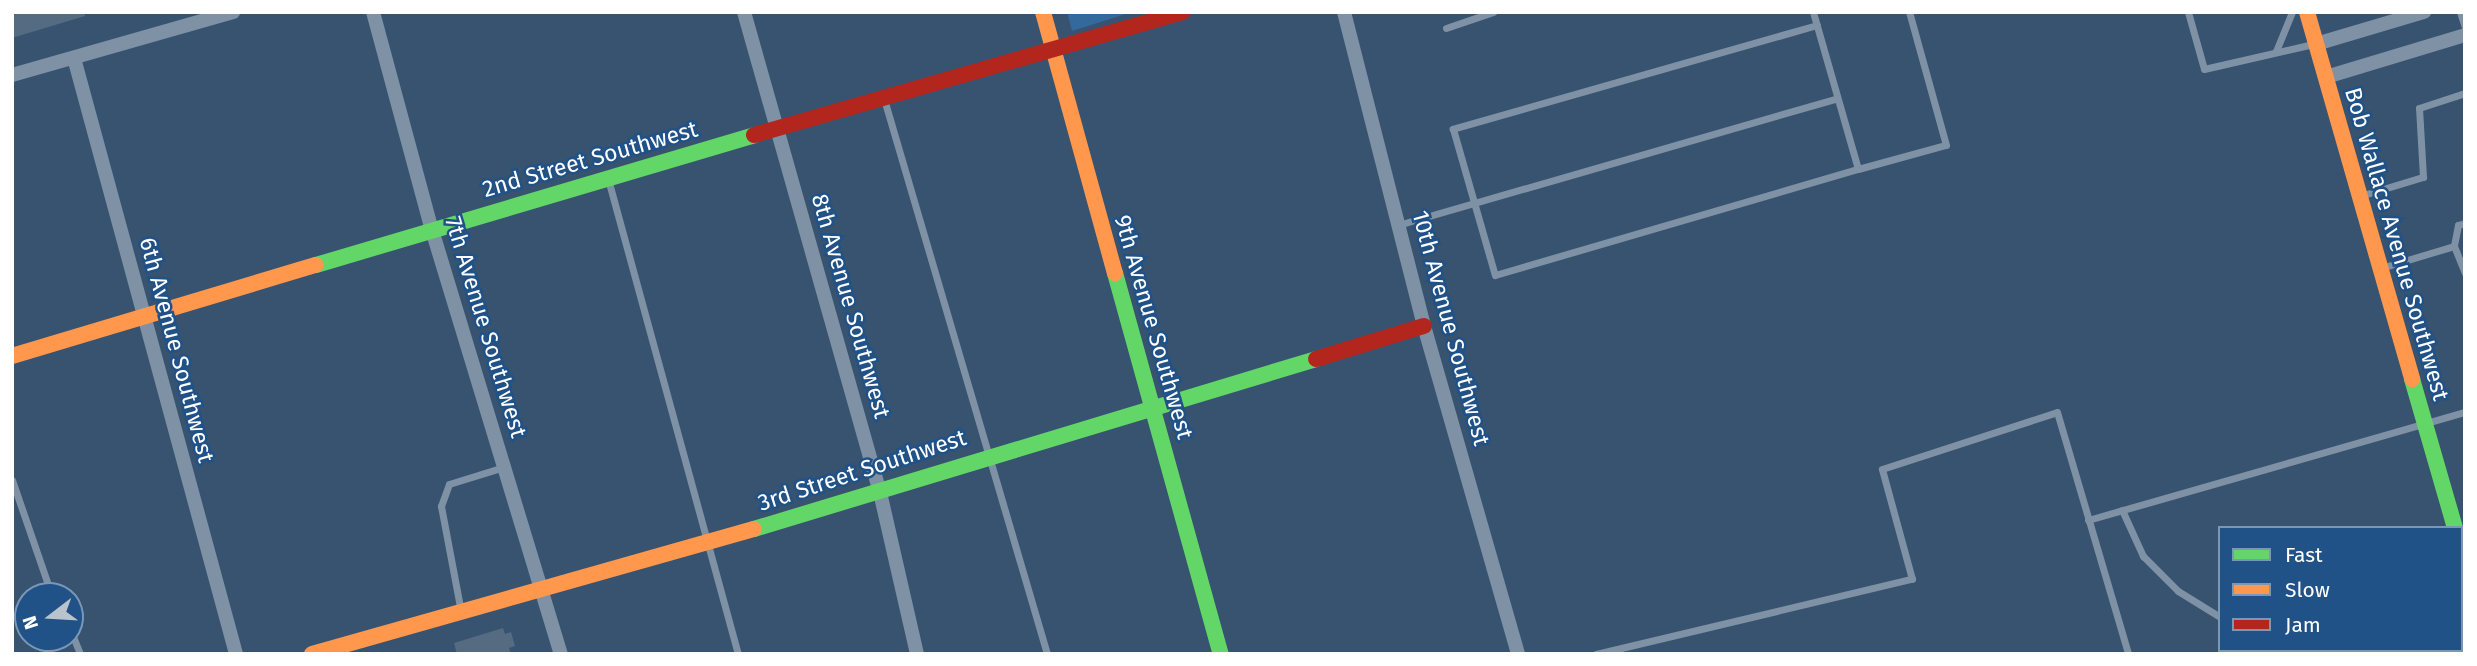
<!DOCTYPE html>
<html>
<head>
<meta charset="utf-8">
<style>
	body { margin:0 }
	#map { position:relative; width:2477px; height:666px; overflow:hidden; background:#375370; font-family:"Fira Sans",sans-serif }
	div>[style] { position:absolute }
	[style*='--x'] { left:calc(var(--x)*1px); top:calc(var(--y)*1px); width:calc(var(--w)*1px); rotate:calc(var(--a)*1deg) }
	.green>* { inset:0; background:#34699d }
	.building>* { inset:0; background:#556b82 }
	.lane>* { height:7px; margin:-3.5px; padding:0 3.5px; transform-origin:3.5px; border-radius:3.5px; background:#7e91a5 }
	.street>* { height:14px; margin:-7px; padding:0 7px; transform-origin:7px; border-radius:7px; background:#7e91a5 }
	.fast>* { height:16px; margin:-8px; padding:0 8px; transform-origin:8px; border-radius:8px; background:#63d668 }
	.slow>* { height:16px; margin:-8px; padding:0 8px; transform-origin:8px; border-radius:8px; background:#ff974d }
	.jam>* { height:16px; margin:-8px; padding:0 8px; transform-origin:8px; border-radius:8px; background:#b3261e }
	span { translate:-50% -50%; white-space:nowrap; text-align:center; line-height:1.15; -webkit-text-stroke:5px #205287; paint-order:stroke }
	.street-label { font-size:23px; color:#fff }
	.frame { position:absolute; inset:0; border:14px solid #fff; pointer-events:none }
	.legend { position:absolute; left:2218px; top:526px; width:245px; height:126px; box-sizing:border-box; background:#205287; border:2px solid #7997b7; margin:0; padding:9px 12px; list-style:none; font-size:21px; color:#fff }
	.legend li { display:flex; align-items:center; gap:14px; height:35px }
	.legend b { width:35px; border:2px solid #7997b7 }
	.north { position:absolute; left:14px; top:582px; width:70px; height:70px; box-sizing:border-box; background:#205287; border:2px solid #7997b7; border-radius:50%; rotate:253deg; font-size:19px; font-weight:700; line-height:28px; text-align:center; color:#fff }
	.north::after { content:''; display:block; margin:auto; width:24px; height:32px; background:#b9c3cd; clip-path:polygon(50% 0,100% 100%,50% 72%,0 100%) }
</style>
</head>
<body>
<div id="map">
	<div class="green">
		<i style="clip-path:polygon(1067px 12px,1132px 12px,1072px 31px)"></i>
	</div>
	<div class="building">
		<i style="clip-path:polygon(12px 12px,84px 12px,85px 16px,12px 38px)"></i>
		<i style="clip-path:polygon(503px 628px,505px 634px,511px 632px,515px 646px,509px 648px,511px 654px,457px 654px,454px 643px)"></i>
	</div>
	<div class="lane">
		<i style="--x:1813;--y:12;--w:163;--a:74"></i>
		<i style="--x:1858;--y:169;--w:91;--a:-15.3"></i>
		<i style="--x:1946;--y:145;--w:138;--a:-105.5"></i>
		<i style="--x:2188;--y:12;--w:59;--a:74.3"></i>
		<i style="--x:2204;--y:69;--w:112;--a:-12.9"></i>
		<i style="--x:2460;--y:12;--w:16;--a:72"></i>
		<i style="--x:1817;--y:25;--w:379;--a:164.1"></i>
		<i style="--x:1453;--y:129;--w:152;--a:74"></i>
		<i style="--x:1495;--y:275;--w:378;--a:-16.3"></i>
		<i style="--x:1446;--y:28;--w:50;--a:-18.8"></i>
		<i style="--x:2276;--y:51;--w:42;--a:-67.7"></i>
		<i style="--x:884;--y:99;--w:578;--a:73.63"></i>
		<i style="--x:608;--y:179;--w:492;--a:74.7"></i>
		<i style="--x:2360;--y:196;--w:66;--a:-16.8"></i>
		<i style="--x:2423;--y:177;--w:69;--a:-93.3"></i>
		<i style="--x:2419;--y:108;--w:48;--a:-18.1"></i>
		<i style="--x:2465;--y:223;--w:7;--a:164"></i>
		<i style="--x:2458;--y:225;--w:21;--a:101"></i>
		<i style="--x:2454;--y:246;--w:29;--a:68"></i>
		<i style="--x:1398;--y:225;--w:457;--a:-16.1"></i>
		<i style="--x:2381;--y:268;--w:76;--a:-16.8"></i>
		<i style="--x:12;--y:480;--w:123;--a:71"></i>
		<i style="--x:2122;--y:510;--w:51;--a:65.5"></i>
		<i style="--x:2143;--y:556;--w:49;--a:45"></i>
		<i style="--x:2178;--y:591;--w:49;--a:31.8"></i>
		<i style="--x:2088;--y:520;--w:392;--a:-16"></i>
		<i style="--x:461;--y:612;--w:108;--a:-100.7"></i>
		<i style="--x:441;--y:506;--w:23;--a:-70"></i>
		<i style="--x:449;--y:484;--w:58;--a:-17.2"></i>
		<i style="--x:70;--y:629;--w:27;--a:68"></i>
		<i style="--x:2278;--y:650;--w:7;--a:34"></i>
		<i style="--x:1596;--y:654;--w:325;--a:-13.4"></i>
		<i style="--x:1912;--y:579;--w:114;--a:-105.3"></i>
		<i style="--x:1882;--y:469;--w:184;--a:-18"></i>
		<i style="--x:2057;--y:412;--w:252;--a:73.6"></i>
	</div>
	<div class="street">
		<i style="--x:373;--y:12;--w:226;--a:74.9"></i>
		<i style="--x:432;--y:230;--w:443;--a:73.1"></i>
		<i style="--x:744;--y:12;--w:495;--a:74.2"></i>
		<i style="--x:879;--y:488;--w:170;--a:77.1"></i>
		<i style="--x:1344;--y:12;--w:324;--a:75.7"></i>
		<i style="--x:1424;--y:326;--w:341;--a:74"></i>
		<i style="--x:2316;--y:44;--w:113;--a:-16.5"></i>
		<i style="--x:74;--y:58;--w:618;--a:74.79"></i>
		<i style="--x:12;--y:75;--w:230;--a:-15.9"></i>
		<i style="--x:2326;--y:77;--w:145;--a:-16.8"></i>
	</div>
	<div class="fast">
		<i style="--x:316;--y:265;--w:457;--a:-16.5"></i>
		<i style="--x:1115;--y:273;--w:395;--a:74.5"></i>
		<i style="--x:2412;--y:379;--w:155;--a:73.9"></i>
		<i style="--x:754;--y:529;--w:587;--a:-16.83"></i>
	</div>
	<div class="slow">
		<i style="--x:1043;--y:12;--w:271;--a:74.6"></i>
		<i style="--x:2307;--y:12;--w:382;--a:74"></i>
		<i style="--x:12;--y:356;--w:317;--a:-16.7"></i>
		<i style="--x:312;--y:654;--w:459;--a:-15.8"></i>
	</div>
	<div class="jam">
		<i style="--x:754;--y:135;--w:446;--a:-16"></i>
		<i style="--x:1316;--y:359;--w:113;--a:-17"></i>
		<i style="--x:2461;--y:550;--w:13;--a:72"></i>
	</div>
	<div class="street-label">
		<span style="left:590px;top:159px;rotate:-16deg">2nd Street Southwest</span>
		<span style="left:2397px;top:244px;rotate:74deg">Bob Wallace Avenue Southwest</span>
		<span style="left:851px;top:306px;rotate:74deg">8th Avenue Southwest</span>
		<span style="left:486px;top:327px;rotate:73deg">7th Avenue Southwest</span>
		<span style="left:1154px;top:327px;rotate:74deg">9th Avenue Southwest</span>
		<span style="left:1451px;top:328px;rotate:75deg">10th Avenue Southwest</span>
		<span style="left:177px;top:350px;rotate:75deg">6th Avenue Southwest</span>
		<span style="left:862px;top:470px;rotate:-18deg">3rd Street Southwest</span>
	</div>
	<div class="frame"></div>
	<ul class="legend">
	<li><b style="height:9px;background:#63d668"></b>Fast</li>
	<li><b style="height:9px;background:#ff974d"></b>Slow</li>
	<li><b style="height:9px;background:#b3261e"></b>Jam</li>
	</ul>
	<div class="north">N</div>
</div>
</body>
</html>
